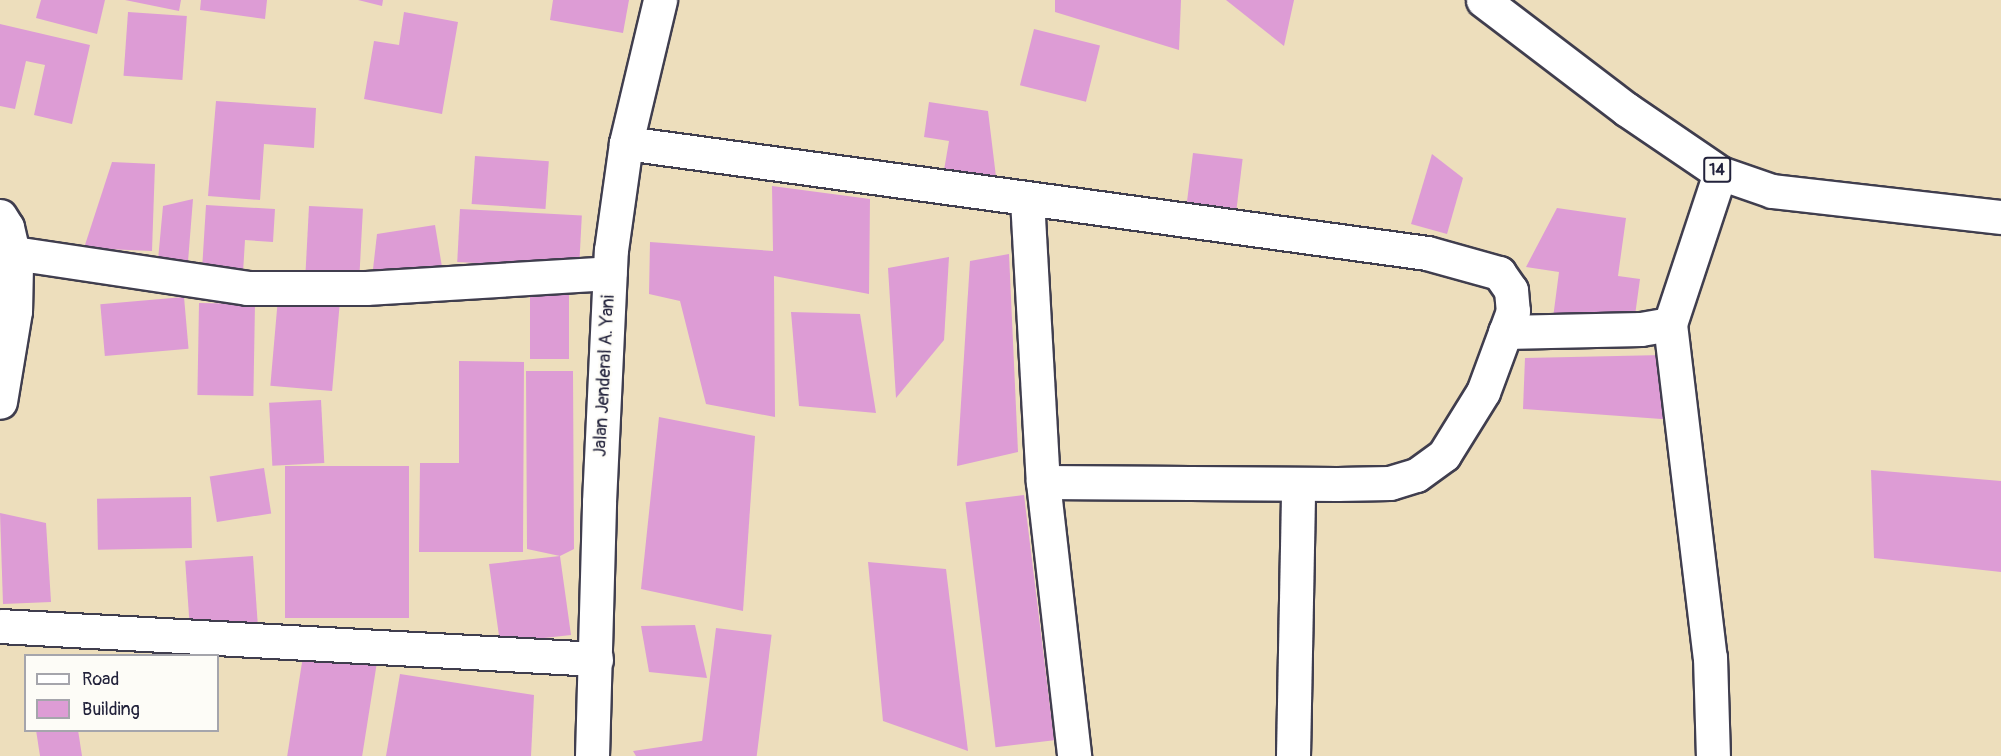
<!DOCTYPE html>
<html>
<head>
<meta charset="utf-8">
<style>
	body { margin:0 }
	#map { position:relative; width:2001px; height:756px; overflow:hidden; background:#eddebc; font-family:Pangolin,sans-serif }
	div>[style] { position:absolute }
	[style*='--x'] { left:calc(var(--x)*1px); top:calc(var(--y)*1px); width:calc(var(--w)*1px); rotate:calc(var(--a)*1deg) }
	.building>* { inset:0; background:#dd9cd5; transform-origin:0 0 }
	.roads { filter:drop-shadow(2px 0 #403e4e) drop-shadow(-2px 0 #403e4e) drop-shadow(0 2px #403e4e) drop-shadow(0 -2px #403e4e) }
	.street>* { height:33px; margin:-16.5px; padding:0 16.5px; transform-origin:16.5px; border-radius:16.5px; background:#fff }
	.secondary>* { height:33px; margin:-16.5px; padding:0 16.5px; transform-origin:16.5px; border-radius:16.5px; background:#fff }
	.highway>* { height:33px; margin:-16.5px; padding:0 16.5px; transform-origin:16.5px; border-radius:16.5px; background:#fff }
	span { translate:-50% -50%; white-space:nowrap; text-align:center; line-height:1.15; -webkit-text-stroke:4.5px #fdfcf7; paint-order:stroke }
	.shield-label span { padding:2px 4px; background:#fdfcf7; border:2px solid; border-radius:4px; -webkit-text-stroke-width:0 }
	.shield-label { font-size:16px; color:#22223b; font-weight:700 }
	.street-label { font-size:18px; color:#22223b }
	.legend { position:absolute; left:24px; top:654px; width:195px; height:78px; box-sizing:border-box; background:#fdfcf7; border:2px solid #a5a5ac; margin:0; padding:8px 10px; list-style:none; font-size:18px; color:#22223b }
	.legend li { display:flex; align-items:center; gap:12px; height:30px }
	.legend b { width:30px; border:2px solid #a5a5ac }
</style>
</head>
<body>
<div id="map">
	<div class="building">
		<i style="clip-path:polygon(41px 0,105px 0,97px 34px,36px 18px)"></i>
		<i style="clip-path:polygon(125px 0,181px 0,179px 11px)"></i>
		<i style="clip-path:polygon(201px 0,267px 0,265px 19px,200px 10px)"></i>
		<i style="clip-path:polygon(358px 0,383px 0,382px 6px)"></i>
		<i style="clip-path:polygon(553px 0,629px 0,623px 33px,550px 20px)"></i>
		<i style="clip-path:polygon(1055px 0,1181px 0,1179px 50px,1055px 12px)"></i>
		<i style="clip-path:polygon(1226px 0,1294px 0,1284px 46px)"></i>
		<i style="left:128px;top:12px;width:59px;height:64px;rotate:4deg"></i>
		<i style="clip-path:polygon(404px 12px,458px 22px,442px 114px,364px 99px,374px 41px,399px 45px)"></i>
		<i style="clip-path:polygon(0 24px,90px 45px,72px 124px,34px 115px,45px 65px,26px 61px,15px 109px,0 106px)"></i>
		<i style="left:1034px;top:29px;width:68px;height:58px;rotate:14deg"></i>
		<i style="clip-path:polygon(216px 101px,316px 108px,314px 148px,264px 144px,260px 200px,208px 196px)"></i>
		<i style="clip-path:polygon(929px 102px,988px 111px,997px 185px,943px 176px,949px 141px,924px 137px)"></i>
		<i style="left:1193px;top:153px;width:50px;height:54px;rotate:7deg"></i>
		<i style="clip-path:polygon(1432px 154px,1463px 178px,1447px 234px,1411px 224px)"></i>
		<i style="left:475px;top:156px;width:74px;height:48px;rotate:4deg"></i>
		<i style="clip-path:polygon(112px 162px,155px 164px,152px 251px,84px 248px)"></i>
		<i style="clip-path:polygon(772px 186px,870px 199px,869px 294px,774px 276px,775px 417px,706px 404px,680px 301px,649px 294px,650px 242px,773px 251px)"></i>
		<i style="clip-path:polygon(193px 199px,187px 274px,157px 271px,163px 206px)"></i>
		<i style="clip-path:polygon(206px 205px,275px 209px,273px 242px,245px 240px,243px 273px,202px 270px)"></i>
		<i style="left:309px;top:206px;width:54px;height:66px;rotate:3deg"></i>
		<i style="clip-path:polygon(1557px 208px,1626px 218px,1618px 276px,1640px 279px,1633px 330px,1553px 318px,1559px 272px,1526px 267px)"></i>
		<i style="left:460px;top:209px;width:122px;height:53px;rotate:3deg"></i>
		<i style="clip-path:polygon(435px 225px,442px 267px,372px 278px,377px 234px)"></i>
		<i style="clip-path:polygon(1009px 254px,1018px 452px,957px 466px,970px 261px)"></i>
		<i style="clip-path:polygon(949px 257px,944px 340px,896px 398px,888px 268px)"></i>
		<i style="left:530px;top:295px;width:39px;height:64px"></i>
		<i style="left:184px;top:297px;width:52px;height:84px;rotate:85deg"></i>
		<i style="left:278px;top:298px;width:62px;height:88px;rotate:5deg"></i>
		<i style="left:199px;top:303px;width:56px;height:92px;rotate:1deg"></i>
		<i style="clip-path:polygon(791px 312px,860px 314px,876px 413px,799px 406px)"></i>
		<i style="clip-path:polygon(1663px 355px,1675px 420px,1523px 409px,1525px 358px)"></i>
		<i style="clip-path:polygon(459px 361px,524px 362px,523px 552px,419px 552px,420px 463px,459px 463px)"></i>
		<i style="clip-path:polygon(526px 371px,573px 371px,574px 549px,560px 556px,571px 635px,500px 643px,489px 564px,560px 556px,527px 549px)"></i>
		<i style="left:321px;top:400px;width:63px;height:52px;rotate:87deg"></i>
		<i style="clip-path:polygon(659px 417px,755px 436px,743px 611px,641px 589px)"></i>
		<i style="left:285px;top:466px;width:124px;height:152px"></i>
		<i style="left:264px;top:468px;width:46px;height:55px;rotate:81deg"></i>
		<i style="clip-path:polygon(1871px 470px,2001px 481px,2001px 572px,1874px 558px)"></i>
		<i style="left:1024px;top:495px;width:247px;height:59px;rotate:83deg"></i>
		<i style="left:191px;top:497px;width:51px;height:94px;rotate:89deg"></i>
		<i style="clip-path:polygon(0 513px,46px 523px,51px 602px,3px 604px)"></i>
		<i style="left:253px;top:556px;width:67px;height:68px;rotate:86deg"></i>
		<i style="clip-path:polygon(868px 562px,946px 569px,968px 751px,883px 721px)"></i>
		<i style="clip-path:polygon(695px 625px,707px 678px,649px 672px,641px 626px)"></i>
		<i style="left:716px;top:628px;width:56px;height:128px;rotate:7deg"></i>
		<i style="left:304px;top:650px;width:74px;height:108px;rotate:9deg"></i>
		<i style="clip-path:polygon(400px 674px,534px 695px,531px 756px,386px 756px)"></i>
		<i style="clip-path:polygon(36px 730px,78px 730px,82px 756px,40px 756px)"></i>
		<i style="clip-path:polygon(708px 740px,708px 756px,636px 756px,633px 751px)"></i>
	</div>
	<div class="roads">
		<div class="street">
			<i style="--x:626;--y:143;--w:809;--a:7.82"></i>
			<i style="--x:1427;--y:253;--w:75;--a:15.5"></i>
			<i style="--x:1499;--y:273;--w:21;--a:55"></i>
			<i style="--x:1511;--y:290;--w:21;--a:85"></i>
			<i style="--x:1513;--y:311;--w:86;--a:110.3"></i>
			<i style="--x:1483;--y:392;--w:74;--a:121.8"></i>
			<i style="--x:1444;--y:455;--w:34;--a:144"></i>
			<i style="--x:1416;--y:475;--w:27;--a:163"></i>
			<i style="--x:1390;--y:483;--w:53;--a:178.9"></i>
			<i style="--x:1337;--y:484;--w:294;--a:-179.6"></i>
			<i style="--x:1027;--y:199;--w:283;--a:86.8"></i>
			<i style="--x:1043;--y:482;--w:276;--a:83.5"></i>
			<i style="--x:0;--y:216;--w:13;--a:58"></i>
			<i style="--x:7;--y:227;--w:39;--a:77"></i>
			<i style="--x:16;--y:265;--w:46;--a:91.2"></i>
			<i style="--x:15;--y:311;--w:92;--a:99.4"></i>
			<i style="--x:14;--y:253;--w:236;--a:8.5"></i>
			<i style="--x:247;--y:288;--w:119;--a:0"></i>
			<i style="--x:366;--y:288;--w:244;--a:-3.5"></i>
			<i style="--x:1670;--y:324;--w:335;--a:83.2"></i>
			<i style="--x:1710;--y:657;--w:99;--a:88.3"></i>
			<i style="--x:1505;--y:332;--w:136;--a:-1.3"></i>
			<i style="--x:1641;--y:329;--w:29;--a:-10"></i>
			<i style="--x:1670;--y:324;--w:159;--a:-71.7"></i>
			<i style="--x:0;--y:626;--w:597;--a:3.17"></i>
			<i style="--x:1293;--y:756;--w:271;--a:-88.9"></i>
		</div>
		<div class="secondary">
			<i style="--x:592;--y:756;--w:254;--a:-88.4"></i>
			<i style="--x:599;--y:502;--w:252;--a:-87.3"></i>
			<i style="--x:611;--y:250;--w:108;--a:-82"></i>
			<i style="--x:626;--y:143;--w:147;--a:-76.6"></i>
		</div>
		<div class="highway">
			<i style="--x:1483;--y:0;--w:180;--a:37.3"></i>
			<i style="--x:1626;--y:109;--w:114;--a:34.2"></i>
			<i style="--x:1720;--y:173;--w:55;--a:19.1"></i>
			<i style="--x:1772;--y:191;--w:230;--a:6.5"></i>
		</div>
	</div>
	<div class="shield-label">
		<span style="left:1717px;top:170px">14</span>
	</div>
	<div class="street-label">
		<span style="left:605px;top:376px;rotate:-87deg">Jalan Jenderal A. Yani</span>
	</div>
	<ul class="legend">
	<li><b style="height:8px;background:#fff"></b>Road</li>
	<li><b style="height:16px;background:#dd9cd5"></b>Building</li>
	</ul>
</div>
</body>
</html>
